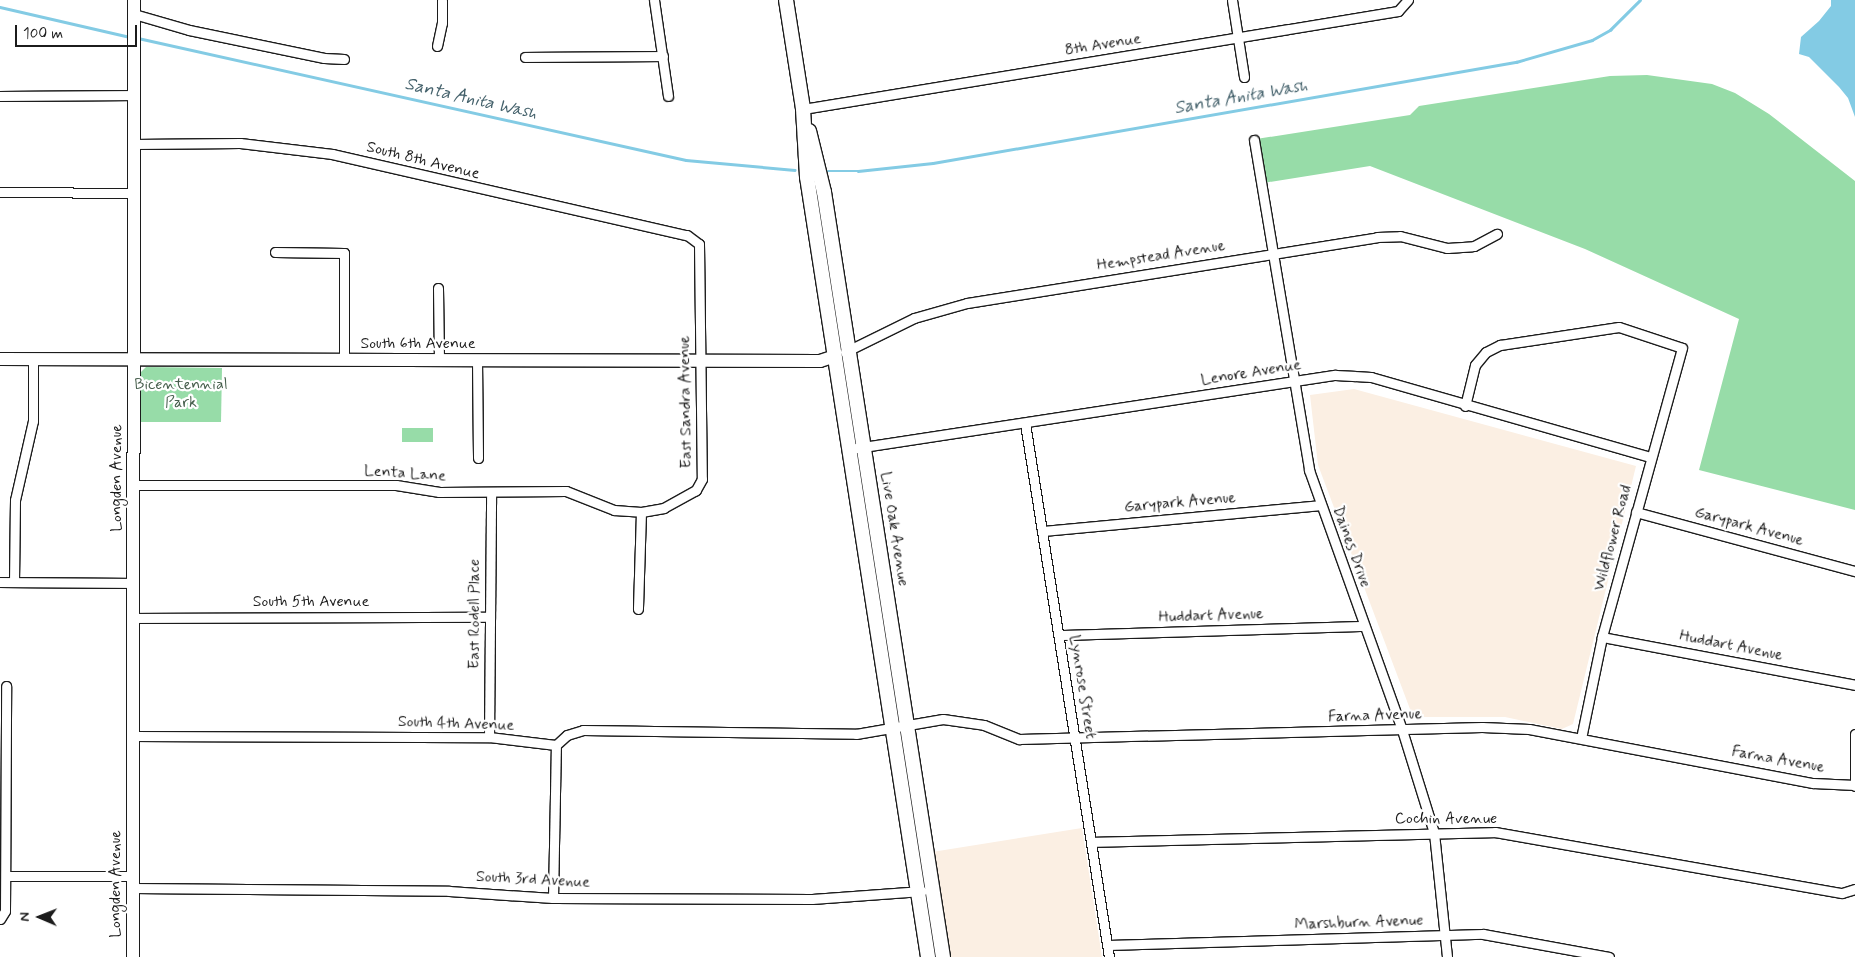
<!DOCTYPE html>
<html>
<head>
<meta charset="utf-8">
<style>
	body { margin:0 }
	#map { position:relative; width:1855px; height:957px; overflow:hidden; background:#fff; font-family:Mynerve,sans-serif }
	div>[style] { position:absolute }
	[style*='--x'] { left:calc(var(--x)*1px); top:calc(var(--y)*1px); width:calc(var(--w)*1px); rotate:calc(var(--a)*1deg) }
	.built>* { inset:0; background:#fbefe3 }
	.green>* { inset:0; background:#97dca8; transform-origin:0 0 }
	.water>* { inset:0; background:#83cbe4 }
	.stream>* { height:2.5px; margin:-1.25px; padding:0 1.25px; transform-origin:1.25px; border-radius:1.25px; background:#83cbe4 }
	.roads { filter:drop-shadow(1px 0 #1c1c1c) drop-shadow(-1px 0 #1c1c1c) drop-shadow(0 1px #1c1c1c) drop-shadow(0 -1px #1c1c1c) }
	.street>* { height:9px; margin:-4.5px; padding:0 4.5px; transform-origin:4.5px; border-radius:4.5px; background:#fff }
	.secondary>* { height:12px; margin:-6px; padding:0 6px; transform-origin:6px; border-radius:6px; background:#fff }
	.primary>* { height:14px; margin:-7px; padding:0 7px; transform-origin:7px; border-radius:7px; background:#fff }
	span { translate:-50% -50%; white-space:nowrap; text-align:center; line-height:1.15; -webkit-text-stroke:4.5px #fff; paint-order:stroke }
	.street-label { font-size:16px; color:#1c1c1c }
	.park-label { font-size:16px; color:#475f4d }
	.water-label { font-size:18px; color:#45626c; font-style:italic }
	.north { position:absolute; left:15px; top:892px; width:50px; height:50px; -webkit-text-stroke:4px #fff; paint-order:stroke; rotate:271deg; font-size:14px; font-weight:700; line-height:20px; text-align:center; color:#1c1c1c }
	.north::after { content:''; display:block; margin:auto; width:18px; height:22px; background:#1c1c1c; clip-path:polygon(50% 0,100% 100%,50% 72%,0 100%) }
	.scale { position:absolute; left:15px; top:25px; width:122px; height:22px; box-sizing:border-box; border:2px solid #1c1c1c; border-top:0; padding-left:6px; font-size:15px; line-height:18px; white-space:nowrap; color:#1c1c1c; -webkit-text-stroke:4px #fff; paint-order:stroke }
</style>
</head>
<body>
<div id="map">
	<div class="built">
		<i style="clip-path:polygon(1354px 389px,1636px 466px,1573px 724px,1562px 729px,1505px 717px,1413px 717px,1318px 465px,1310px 395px)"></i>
		<i style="clip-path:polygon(1082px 828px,1102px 957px,949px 957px,932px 852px)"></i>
	</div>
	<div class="green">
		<i style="clip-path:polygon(1647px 75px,1712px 84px,1735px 93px,1769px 114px,1855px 181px,1855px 510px,1699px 470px,1739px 319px,1585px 249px,1370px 166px,1257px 184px,1250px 140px,1410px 115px,1419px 106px,1610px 76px)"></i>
		<i style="clip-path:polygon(146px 367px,222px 368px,221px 422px,140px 422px,140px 373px)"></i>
		<i style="left:402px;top:428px;width:31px;height:14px"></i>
	</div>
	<div class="water">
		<i style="clip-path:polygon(1831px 0,1855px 0,1855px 117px,1848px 98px,1839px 87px,1809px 57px,1799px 54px,1801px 37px,1819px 21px,1831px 6px)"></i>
	</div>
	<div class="stream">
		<i style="--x:0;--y:7;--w:133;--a:13"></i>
		<i style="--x:138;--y:38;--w:561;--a:12.55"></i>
		<i style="--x:686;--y:160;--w:109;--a:5.2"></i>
		<i style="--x:828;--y:171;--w:30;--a:0"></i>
		<i style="--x:858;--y:171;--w:75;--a:-6.1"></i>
		<i style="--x:933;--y:163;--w:592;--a:-9.83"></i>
		<i style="--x:1516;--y:62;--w:79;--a:-16.1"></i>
		<i style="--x:1592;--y:40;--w:21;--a:-29"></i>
		<i style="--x:1610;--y:30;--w:42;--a:-45"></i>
	</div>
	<div class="roads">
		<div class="street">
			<i style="--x:654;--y:0;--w:97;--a:81.7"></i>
			<i style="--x:1232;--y:0;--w:78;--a:81.1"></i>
			<i style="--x:134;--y:14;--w:57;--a:16.2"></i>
			<i style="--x:189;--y:30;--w:138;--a:11.7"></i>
			<i style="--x:324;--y:58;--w:20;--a:3"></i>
			<i style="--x:437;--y:46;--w:24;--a:-78"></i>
			<i style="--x:442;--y:23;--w:23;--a:-90"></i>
			<i style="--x:525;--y:57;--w:138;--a:-0.4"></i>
			<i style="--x:0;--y:96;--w:134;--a:-0.4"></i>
			<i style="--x:803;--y:109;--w:603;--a:-9.35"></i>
			<i style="--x:1398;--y:11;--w:15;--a:-48"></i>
			<i style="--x:1254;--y:140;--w:335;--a:80.5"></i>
			<i style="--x:1309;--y:470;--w:276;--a:70.3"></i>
			<i style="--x:1402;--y:730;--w:108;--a:72.7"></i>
			<i style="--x:1434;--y:833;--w:125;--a:84"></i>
			<i style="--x:134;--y:144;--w:106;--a:-0.5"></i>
			<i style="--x:240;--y:143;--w:93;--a:6.8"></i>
			<i style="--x:332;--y:154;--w:364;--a:12.9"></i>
			<i style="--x:687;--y:235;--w:15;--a:37"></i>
			<i style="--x:699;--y:244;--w:235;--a:89.3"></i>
			<i style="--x:702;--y:479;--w:13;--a:119"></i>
			<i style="--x:696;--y:490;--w:37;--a:151"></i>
			<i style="--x:664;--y:508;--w:23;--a:170"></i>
			<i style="--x:641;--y:512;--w:97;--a:91.8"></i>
			<i style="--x:0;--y:192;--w:133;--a:0.4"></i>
			<i style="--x:275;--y:252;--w:69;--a:0.8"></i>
			<i style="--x:344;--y:253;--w:107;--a:90"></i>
			<i style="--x:438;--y:288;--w:72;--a:89.2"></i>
			<i style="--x:845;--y:352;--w:77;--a:-26.2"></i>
			<i style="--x:914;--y:318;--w:55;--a:-15.8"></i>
			<i style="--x:967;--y:303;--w:415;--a:-9.1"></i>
			<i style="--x:1377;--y:237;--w:23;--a:-2"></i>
			<i style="--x:1400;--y:236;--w:49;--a:14.3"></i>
			<i style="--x:1447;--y:248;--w:27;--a:-4"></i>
			<i style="--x:1474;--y:246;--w:26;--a:-28"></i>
			<i style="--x:477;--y:360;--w:98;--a:89.4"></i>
			<i style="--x:1465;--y:406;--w:42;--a:-76.3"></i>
			<i style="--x:1475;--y:365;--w:17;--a:-50"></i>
			<i style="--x:1486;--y:352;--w:16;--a:-27"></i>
			<i style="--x:1500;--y:345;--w:120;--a:-8.6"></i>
			<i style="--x:1619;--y:327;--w:66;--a:18.4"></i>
			<i style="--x:1682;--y:348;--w:300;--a:105.5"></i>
			<i style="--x:1602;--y:637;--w:103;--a:101.7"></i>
			<i style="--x:1025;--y:423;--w:541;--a:81.06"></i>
			<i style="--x:850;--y:449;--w:491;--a:-8.7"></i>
			<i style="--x:1335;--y:375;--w:36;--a:3"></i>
			<i style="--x:1371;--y:377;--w:290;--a:16"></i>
			<i style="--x:134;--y:485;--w:262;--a:0"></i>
			<i style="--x:396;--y:485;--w:44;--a:9.2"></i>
			<i style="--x:439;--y:492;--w:127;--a:-0.5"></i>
			<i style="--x:566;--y:491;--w:52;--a:21.6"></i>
			<i style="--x:614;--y:510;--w:27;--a:4"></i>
			<i style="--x:1636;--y:512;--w:227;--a:15.1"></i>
			<i style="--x:1042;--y:531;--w:279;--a:-5.3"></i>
			<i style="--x:0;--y:582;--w:133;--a:0.4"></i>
			<i style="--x:14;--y:582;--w:82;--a:-89.3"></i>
			<i style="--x:15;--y:500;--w:81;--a:-77.2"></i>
			<i style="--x:33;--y:421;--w:62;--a:-90"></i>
			<i style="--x:133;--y:618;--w:357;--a:-0.2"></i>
			<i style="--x:1059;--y:635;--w:305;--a:-1.7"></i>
			<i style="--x:1602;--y:637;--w:258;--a:10.7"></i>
			<i style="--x:1855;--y:734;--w:52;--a:90"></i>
			<i style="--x:132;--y:736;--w:357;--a:0.2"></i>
			<i style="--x:489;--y:737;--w:67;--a:6.8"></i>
			<i style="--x:556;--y:745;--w:15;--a:-42"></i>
			<i style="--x:567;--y:735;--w:17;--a:-17"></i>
			<i style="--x:583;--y:730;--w:273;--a:0.8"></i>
			<i style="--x:856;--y:734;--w:88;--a:-9.8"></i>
			<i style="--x:943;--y:719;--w:41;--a:8.3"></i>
			<i style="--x:984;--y:725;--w:38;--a:22"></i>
			<i style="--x:1019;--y:739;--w:463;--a:-1.5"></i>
			<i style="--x:1482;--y:727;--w:47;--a:2.4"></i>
			<i style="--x:1529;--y:729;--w:289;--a:10.8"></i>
			<i style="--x:1813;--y:783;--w:42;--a:2.7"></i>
			<i style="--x:489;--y:737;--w:245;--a:-89.5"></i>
			<i style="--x:1092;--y:842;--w:403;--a:-1.4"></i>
			<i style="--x:1495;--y:832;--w:352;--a:10"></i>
			<i style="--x:1842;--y:893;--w:14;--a:-17"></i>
			<i style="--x:6;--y:876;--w:127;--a:0"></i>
			<i style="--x:133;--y:888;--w:316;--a:0.5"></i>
			<i style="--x:449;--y:891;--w:104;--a:3.9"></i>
			<i style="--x:553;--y:898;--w:259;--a:0.2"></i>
			<i style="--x:812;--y:899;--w:110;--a:-4.2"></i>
			<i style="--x:553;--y:898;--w:153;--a:-88.9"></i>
			<i style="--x:0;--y:919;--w:9;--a:-58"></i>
			<i style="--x:5;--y:911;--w:225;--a:-89.7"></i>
			<i style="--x:1108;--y:945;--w:375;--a:-1.7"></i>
			<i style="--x:1483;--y:934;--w:128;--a:10.3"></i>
		</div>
		<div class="secondary">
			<i style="--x:0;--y:359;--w:820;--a:0.14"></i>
			<i style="--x:820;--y:361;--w:16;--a:-18"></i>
			<i style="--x:133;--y:957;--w:957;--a:-89.94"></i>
		</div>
		<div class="primary">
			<i style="--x:786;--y:0;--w:110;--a:81.1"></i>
			<i style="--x:803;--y:109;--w:68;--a:86.6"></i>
			<i style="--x:807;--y:177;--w:789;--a:81.18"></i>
			<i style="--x:809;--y:131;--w:63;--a:76.2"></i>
			<i style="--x:824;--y:192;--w:774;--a:81.16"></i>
		</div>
	</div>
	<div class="street-label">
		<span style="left:1103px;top:45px;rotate:-9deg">8th Avenue</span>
		<span style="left:423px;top:161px;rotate:14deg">South 8th Avenue</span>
		<span style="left:1161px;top:256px;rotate:-9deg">Hempstead Avenue</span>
		<span style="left:418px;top:344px">South 6th Avenue</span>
		<span style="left:1251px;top:373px;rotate:-9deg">Lenore Avenue</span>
		<span style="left:686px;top:402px;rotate:-91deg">East Sandra Avenue</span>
		<span style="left:405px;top:474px;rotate:4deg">Lenta Lane</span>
		<span style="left:117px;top:478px;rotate:-90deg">Longden Avenue</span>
		<span style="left:1180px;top:503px;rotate:-5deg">Garypark Avenue</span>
		<span style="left:1749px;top:527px;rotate:15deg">Garypark Avenue</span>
		<span style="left:894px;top:529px;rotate:81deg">Live Oak Avenue</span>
		<span style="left:1613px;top:538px;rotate:-75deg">Wildflower Road</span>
		<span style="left:1351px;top:547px;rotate:70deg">Daines Drive</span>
		<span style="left:311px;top:602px">South 5th Avenue</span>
		<span style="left:475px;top:614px;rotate:-90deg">East Rodell Place</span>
		<span style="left:1211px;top:616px;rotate:-2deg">Huddart Avenue</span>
		<span style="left:1731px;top:646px;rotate:11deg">Huddart Avenue</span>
		<span style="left:1082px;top:687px;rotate:81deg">Lynrose Street</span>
		<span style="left:1375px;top:716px;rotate:-2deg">Farna Avenue</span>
		<span style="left:456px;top:724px;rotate:2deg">South 4th Avenue</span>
		<span style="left:1778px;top:760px;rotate:10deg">Farna Avenue</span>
		<span style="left:1446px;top:819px">Cochin Avenue</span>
		<span style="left:533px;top:880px;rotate:3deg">South 3rd Avenue</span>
		<span style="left:116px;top:884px;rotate:-90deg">Longden Avenue</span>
		<span style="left:1359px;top:923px;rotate:-2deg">Marshburn Avenue</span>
	</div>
	<div class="park-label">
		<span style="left:181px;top:394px">Bicentennial<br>Park</span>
	</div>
	<div class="water-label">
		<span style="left:1241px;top:97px;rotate:-10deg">Santa Anita Wash</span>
		<span style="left:471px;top:99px;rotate:13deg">Santa Anita Wash</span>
	</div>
	<div class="north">N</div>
	<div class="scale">100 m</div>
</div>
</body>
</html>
